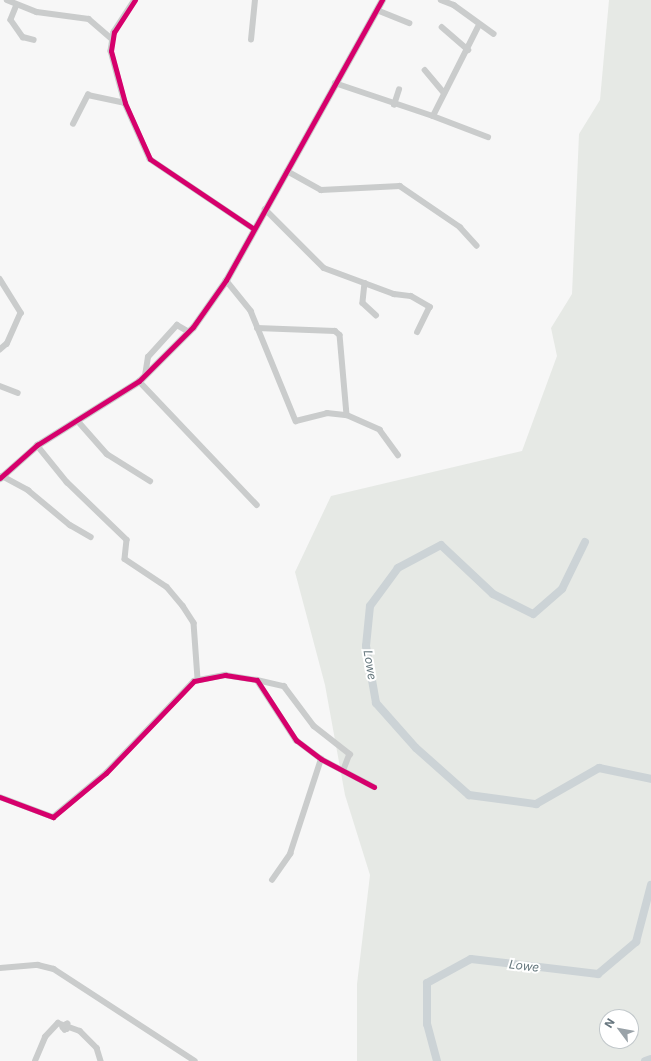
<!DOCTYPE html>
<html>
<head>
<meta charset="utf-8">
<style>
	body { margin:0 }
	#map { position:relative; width:651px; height:1061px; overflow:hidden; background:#f7f7f7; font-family:Inter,sans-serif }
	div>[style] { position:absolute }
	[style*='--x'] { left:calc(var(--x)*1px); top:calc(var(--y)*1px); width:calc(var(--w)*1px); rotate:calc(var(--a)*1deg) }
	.green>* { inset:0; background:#e6e9e5 }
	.river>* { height:8px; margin:-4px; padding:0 4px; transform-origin:4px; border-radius:4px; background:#ccd3d6 }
	.minor>* { height:5.5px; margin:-2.75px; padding:0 2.75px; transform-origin:2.75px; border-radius:2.75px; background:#cacccc }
	.tertiary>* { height:7px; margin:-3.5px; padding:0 3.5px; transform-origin:3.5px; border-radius:3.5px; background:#cacccc }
	.cycleway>* { height:5px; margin:-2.5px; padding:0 2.5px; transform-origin:2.5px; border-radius:2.5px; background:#d6006c }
	span { translate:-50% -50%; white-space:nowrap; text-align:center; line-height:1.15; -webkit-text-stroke:4px #fff; paint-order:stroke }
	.water-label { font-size:12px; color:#67797f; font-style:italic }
	.north { position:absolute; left:599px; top:1009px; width:40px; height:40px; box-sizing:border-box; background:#fff; border:1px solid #c2c8cb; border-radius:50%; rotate:302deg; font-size:11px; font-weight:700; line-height:16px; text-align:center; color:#66757e }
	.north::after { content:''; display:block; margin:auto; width:14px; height:18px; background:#99a2a8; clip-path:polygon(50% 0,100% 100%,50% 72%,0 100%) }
</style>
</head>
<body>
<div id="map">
	<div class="green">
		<i style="clip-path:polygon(evenodd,609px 0,651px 0,651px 1061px,357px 1061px,357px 984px,370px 875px,345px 795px,325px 685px,295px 572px,331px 496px,522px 451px,557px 356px,551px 328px,572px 294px,579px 134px,600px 100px,609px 0,607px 1017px,631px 1017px,631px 1041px,607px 1041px,607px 1017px)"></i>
	</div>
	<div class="river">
		<i style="--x:585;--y:542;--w:52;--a:116.1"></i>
		<i style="--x:562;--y:589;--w:38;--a:139"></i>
		<i style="--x:533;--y:614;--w:45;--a:-153.4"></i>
		<i style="--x:493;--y:594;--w:71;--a:-136.7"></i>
		<i style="--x:441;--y:545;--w:49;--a:151.9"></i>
		<i style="--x:398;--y:568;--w:47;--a:126.4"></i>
		<i style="--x:370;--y:606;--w:40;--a:95.7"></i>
		<i style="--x:366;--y:646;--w:58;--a:80"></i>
		<i style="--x:376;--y:703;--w:60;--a:48.4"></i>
		<i style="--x:416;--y:748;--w:71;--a:41.6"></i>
		<i style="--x:469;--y:795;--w:68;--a:7.7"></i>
		<i style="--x:536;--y:804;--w:73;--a:-29.7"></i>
		<i style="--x:599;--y:768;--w:53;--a:11.9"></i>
		<i style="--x:437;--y:1061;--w:38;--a:-105"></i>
		<i style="--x:427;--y:1024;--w:41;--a:-90"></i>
		<i style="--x:427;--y:983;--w:50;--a:-28.6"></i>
		<i style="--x:471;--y:959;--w:128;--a:6.7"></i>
		<i style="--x:598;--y:974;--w:50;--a:-40.1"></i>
		<i style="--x:636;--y:942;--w:59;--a:-75.3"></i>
		<i style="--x:645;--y:1061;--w:6;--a:-18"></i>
	</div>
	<div class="minor">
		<i style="--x:7;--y:0;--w:32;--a:22"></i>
		<i style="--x:37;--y:12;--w:52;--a:7.7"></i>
		<i style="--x:89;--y:19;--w:29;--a:41"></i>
		<i style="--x:135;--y:0;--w:38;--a:123"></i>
		<i style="--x:114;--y:32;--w:19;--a:99"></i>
		<i style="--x:111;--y:51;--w:54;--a:74.9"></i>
		<i style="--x:125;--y:103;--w:61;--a:65.9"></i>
		<i style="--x:150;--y:159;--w:125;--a:33.9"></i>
		<i style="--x:441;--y:0;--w:14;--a:21"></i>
		<i style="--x:454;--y:5;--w:49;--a:35.9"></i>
		<i style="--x:17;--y:5;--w:16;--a:112"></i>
		<i style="--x:11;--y:20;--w:21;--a:55"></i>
		<i style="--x:23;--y:37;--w:11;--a:15"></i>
		<i style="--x:377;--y:10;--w:35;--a:22"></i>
		<i style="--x:442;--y:27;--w:35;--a:41"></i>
		<i style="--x:251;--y:40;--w:40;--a:-84.3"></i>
		<i style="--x:425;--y:70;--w:30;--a:50"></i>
		<i style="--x:335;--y:83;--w:103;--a:18.6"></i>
		<i style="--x:433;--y:116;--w:102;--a:-63.2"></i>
		<i style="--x:394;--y:105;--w:16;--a:-72"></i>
		<i style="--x:433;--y:116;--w:59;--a:20.9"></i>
		<i style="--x:73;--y:124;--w:33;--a:-63"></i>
		<i style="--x:88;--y:95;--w:38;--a:12"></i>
		<i style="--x:287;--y:171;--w:39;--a:29"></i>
		<i style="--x:321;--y:190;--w:79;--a:-2.9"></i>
		<i style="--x:400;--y:186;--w:73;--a:34.3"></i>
		<i style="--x:460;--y:227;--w:25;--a:48"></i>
		<i style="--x:265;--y:209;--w:83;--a:45"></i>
		<i style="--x:324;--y:268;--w:75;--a:20.4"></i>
		<i style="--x:394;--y:294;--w:17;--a:7"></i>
		<i style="--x:411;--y:296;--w:22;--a:30"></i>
		<i style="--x:430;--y:307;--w:28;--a:116"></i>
		<i style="--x:0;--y:279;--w:40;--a:58"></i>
		<i style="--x:21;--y:313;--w:34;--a:114"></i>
		<i style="--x:7;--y:344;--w:9;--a:139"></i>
		<i style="--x:226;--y:280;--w:40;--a:51"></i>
		<i style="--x:251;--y:311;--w:119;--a:67.8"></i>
		<i style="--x:296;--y:421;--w:32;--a:-14"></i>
		<i style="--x:327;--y:413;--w:20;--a:6"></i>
		<i style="--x:347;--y:415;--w:36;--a:24"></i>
		<i style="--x:380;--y:430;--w:31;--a:54"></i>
		<i style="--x:365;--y:283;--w:20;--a:96"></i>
		<i style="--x:363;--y:303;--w:18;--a:43"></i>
		<i style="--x:257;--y:328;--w:78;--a:2.2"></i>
		<i style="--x:335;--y:331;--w:6;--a:39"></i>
		<i style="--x:340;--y:335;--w:80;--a:85"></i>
		<i style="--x:145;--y:376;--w:19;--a:-81"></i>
		<i style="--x:148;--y:357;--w:43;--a:-47.8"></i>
		<i style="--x:177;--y:325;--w:14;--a:30"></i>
		<i style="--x:139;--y:381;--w:171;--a:46.4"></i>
		<i style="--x:0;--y:386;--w:19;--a:21"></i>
		<i style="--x:78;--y:421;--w:44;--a:48.7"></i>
		<i style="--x:107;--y:454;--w:51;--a:32.1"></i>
		<i style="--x:37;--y:445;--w:48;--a:51"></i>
		<i style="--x:67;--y:482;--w:83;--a:44"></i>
		<i style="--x:127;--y:540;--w:19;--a:96"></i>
		<i style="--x:125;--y:559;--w:50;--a:33.7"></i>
		<i style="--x:167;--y:587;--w:25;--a:50"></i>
		<i style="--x:183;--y:606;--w:20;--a:57"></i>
		<i style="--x:194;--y:623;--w:56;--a:85.9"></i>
		<i style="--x:2;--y:476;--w:30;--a:28"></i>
		<i style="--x:28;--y:490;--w:55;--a:39.8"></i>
		<i style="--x:70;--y:525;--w:24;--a:30"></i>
		<i style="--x:257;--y:680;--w:28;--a:13"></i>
		<i style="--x:284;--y:686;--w:50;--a:53.1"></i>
		<i style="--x:314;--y:726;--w:46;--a:37.9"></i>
		<i style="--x:350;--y:754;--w:17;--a:111"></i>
		<i style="--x:0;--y:797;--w:57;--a:20.7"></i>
		<i style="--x:53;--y:817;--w:69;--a:-39.7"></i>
		<i style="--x:106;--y:773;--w:127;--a:-46.3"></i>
		<i style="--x:194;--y:681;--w:32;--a:-11"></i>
		<i style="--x:225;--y:675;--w:32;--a:9"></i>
		<i style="--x:257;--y:680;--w:72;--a:57"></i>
		<i style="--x:296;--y:740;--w:31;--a:37"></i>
		<i style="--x:321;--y:759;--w:60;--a:27.8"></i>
		<i style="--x:272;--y:880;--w:32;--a:-55"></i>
		<i style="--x:290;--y:854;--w:100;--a:-71.9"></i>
		<i style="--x:0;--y:968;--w:38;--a:-5"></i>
		<i style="--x:38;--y:965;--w:16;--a:14"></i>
		<i style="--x:54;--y:969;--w:168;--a:33.1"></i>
		<i style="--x:67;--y:1024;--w:5;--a:90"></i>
		<i style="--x:67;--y:1029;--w:2;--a:153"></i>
		<i style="--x:65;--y:1030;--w:3;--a:-135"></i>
		<i style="--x:63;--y:1028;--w:6;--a:-45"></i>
		<i style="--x:35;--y:1061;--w:26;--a:-67"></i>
		<i style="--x:45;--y:1037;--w:19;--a:-47"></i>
		<i style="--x:58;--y:1023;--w:23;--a:20"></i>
		<i style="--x:80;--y:1031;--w:24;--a:45"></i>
		<i style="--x:97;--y:1048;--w:14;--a:73"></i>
	</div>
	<div class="tertiary">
		<i style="--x:0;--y:478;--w:50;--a:-41.7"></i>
		<i style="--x:37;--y:445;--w:120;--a:-32.1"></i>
		<i style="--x:139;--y:381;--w:76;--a:-45"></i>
		<i style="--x:193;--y:327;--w:57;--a:-54.9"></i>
		<i style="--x:226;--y:280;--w:321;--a:-60.9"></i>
	</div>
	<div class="cycleway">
		<i style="--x:135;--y:0;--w:38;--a:123"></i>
		<i style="--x:114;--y:32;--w:19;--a:99"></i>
		<i style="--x:111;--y:51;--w:54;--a:74.9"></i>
		<i style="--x:125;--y:103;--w:61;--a:65.9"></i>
		<i style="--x:150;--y:159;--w:125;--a:33.9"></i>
		<i style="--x:0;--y:478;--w:50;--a:-41.7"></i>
		<i style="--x:37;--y:445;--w:120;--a:-32.1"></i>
		<i style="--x:139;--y:381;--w:76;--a:-45"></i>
		<i style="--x:193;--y:327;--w:57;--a:-54.9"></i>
		<i style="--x:226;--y:280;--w:321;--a:-60.9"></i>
		<i style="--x:0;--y:797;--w:57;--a:20.7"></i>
		<i style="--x:53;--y:817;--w:69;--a:-39.7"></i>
		<i style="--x:106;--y:773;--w:127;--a:-46.3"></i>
		<i style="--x:194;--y:681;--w:32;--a:-11"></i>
		<i style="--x:225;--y:675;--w:32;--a:9"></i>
		<i style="--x:257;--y:680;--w:72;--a:57"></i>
		<i style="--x:296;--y:740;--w:31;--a:37"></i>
		<i style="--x:321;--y:759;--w:60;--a:27.8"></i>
	</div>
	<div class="water-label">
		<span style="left:370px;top:665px;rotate:81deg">Lowe</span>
		<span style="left:524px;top:966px;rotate:7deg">Lowe</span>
	</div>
	<div class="north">N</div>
</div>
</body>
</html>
